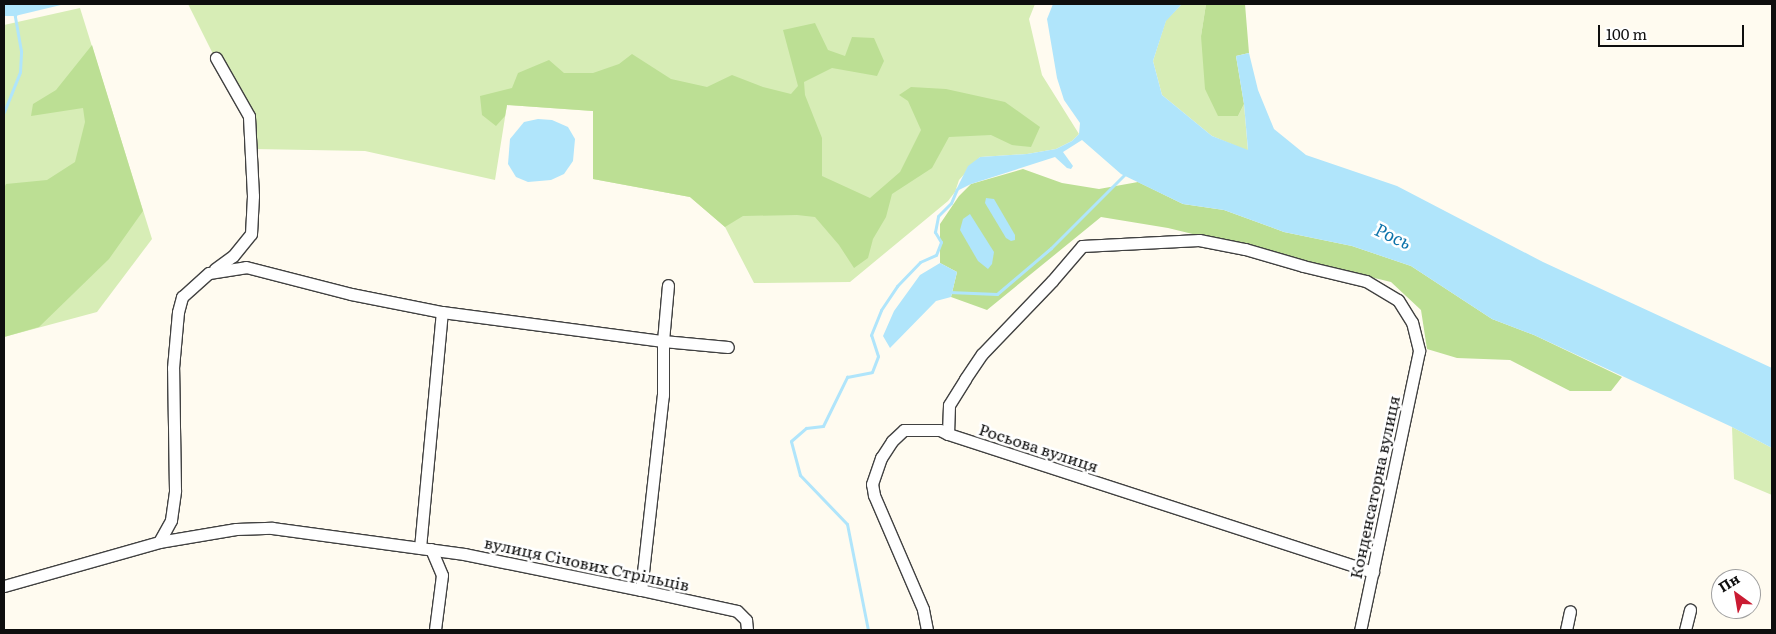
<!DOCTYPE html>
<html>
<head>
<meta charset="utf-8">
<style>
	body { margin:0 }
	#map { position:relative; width:1776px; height:634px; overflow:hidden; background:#fffbf0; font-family:Literata,serif }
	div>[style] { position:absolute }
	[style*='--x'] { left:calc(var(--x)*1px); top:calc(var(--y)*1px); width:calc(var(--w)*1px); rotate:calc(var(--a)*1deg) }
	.green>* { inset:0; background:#d7edb6 }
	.forest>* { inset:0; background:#bcdf94 }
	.water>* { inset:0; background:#b0e5fb }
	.stream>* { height:3px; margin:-1.5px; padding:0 1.5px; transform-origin:1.5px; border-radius:1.5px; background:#b0e5fb }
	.roads { filter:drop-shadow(1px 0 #414141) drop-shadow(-1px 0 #414141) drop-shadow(0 1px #414141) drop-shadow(0 -1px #414141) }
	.minor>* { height:11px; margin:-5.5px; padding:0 5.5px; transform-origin:5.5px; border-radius:5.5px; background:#fff }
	span { translate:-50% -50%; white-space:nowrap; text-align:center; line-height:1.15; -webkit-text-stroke:5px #fff; paint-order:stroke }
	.street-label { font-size:16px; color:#0e0e0e }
	.water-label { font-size:18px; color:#0d73aa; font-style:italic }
	.frame { position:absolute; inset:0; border:5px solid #0e0e0e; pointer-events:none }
	.north { position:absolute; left:1711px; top:569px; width:50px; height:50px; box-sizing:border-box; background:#fff; border:1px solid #9f9f9f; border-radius:50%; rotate:328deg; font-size:14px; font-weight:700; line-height:20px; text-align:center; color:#0e0e0e }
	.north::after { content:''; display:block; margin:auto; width:18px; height:22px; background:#ca1b32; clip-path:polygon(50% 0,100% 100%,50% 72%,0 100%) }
	.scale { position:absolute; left:1598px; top:25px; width:146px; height:22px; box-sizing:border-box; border:2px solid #0e0e0e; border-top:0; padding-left:6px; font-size:15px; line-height:18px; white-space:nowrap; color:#0e0e0e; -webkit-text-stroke:4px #fff; paint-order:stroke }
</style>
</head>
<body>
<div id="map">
	<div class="green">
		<i style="clip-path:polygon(188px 4px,1035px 4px,1029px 19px,1042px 75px,1079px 134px,1072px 141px,1056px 149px,1027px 154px,980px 157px,959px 180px,955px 192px,948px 201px,850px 282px,754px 283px,725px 227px,690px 197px,593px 179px,593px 111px,507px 105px,495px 180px,365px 151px,251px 149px,241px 110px)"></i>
		<i style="clip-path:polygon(1182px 4px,1206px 4px,1201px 36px,1238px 116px,1244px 104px,1248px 151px,1212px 136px,1162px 95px,1153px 61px,1166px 20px)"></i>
		<i style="clip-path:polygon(80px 8px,152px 239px,97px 312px,4px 337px,4px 25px)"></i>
		<i style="clip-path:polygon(1732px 427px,1772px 448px,1772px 495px,1734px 479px)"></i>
	</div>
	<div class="forest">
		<i style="clip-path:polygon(1206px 4px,1245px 4px,1249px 53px,1236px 56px,1244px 104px,1238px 116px,1218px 116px,1205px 89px,1201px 36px)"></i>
		<i style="clip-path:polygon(815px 23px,828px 50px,845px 56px,852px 37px,874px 38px,884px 61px,877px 76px,832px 68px,804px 82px,805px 95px,822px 138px,822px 176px,870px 198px,900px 172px,921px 130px,908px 101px,899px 95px,911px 87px,946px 89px,1005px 102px,1040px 127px,1031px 147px,1012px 145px,991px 135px,949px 137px,932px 168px,892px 194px,886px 217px,873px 239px,868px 258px,854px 268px,839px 245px,815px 217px,797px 215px,743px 216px,725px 227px,690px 197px,593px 179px,593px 111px,507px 105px,505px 116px,496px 126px,482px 115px,480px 96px,512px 88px,518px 73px,549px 60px,564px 73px,593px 73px,619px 64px,632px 54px,671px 79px,707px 87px,732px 75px,763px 87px,791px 94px,798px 86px,783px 30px)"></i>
		<i style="clip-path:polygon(92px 45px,143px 211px,109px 259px,39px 327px,4px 337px,4px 188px,6px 184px,47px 180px,75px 162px,85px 122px,83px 108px,31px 116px,33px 104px,56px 90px)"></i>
		<i style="clip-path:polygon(1023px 169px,1062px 183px,1099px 189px,1138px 182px,1183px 204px,1224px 210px,1284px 232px,1352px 246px,1411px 266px,1492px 319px,1534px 335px,1622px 377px,1611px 391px,1570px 391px,1510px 360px,1457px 358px,1427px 349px,1421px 310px,1391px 282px,1168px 228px,1101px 217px,987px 310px,951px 297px,957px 272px,940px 263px,940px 224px,959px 196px,971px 184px)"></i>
	</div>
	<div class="water">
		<i style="clip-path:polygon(4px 4px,65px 4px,15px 16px,4px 16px)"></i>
		<i style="clip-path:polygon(1053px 4px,1182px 4px,1166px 21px,1153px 61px,1162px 95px,1212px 136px,1248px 150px,1244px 104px,1236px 56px,1249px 53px,1258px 90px,1274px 129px,1306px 155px,1397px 186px,1543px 262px,1772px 368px,1772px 448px,1732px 427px,1534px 335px,1492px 319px,1411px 266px,1352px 246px,1284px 232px,1224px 210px,1183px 204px,1121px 174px,1082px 140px,1063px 152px,1073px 166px,1071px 169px,1067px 168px,1055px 157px,971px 184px,955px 192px,968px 166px,980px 157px,1027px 154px,1056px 149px,1072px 141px,1079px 134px,1080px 123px,1064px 100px,1057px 78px,1047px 19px)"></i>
		<i style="clip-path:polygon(538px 119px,552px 120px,568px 127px,575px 139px,573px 161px,564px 174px,551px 180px,528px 182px,516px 177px,508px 164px,510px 139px,524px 122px)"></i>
		<i style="clip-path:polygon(986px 198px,994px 199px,1015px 235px,1015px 240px,1011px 241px,1006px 238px,985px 203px)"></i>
		<i style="clip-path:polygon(970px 214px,994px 252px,992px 264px,988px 269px,978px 261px,960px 230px,963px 219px)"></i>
		<i style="clip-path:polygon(940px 263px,957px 272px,951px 297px,936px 301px,890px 348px,883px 336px,894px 311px,920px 275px)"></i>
	</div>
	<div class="stream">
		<i style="--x:4;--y:112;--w:43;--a:-68.2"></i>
		<i style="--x:20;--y:72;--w:21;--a:-87"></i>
		<i style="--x:21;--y:51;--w:36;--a:-100"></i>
		<i style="--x:15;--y:16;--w:12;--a:-76"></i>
		<i style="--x:949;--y:292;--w:48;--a:2.4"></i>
		<i style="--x:997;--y:294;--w:71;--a:-40.4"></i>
		<i style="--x:1051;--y:248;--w:105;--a:-45"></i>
		<i style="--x:868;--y:630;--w:108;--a:-101.2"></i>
		<i style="--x:847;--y:524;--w:68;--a:-133.8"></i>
		<i style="--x:800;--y:475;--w:35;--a:-105"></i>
		<i style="--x:791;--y:441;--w:20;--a:-41"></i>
		<i style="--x:806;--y:428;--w:17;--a:-7"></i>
		<i style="--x:823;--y:426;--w:55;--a:-63.9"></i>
		<i style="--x:847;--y:377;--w:25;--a:-11"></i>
		<i style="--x:872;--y:372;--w:17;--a:-69"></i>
		<i style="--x:878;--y:356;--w:22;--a:-108"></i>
		<i style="--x:871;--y:335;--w:27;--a:-68"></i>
		<i style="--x:881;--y:310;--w:29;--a:-56"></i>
		<i style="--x:897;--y:286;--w:33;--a:-46"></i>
		<i style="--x:920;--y:262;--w:17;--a:-24"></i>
		<i style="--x:936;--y:255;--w:14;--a:-69"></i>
		<i style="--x:941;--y:242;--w:12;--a:-121"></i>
		<i style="--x:935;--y:232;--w:16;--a:-79"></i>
		<i style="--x:938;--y:216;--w:18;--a:-45"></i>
		<i style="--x:951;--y:203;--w:15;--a:-67"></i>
	</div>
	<div class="roads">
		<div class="minor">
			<i style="--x:215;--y:269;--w:22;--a:-36"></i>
			<i style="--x:233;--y:256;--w:28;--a:-51"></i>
			<i style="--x:251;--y:234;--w:38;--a:-87"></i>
			<i style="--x:253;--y:196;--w:80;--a:-92.9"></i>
			<i style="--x:249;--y:116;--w:67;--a:-119.6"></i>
			<i style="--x:948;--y:434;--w:29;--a:-88"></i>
			<i style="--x:949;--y:405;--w:31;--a:-58"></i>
			<i style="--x:965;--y:379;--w:30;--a:-56"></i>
			<i style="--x:982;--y:354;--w:101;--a:-46.2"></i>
			<i style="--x:1052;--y:281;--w:46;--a:-49.4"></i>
			<i style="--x:1082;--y:246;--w:117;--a:-2.9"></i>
			<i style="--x:1199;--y:240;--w:47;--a:11.1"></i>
			<i style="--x:1245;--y:249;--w:60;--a:16.3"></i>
			<i style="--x:1303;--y:266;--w:65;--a:13.4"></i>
			<i style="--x:1366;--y:281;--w:37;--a:31"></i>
			<i style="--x:1398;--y:300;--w:26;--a:58"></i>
			<i style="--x:1412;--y:322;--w:30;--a:76"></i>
			<i style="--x:1419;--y:351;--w:285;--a:101.9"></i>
			<i style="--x:159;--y:542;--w:25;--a:-61"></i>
			<i style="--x:171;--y:520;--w:30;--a:-82"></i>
			<i style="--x:175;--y:490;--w:122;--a:-90.9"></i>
			<i style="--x:173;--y:368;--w:56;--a:-84.9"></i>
			<i style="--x:178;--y:312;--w:16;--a:-75"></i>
			<i style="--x:182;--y:297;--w:36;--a:-42"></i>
			<i style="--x:209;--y:273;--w:37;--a:-9"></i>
			<i style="--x:246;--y:267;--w:108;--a:14.4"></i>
			<i style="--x:351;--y:294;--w:93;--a:11.2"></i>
			<i style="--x:442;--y:312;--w:223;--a:7.5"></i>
			<i style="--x:663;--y:341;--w:65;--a:5.3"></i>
			<i style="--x:420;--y:548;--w:237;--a:-84.7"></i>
			<i style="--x:431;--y:549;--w:28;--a:67"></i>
			<i style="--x:442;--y:575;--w:55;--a:97.3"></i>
			<i style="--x:4;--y:586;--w:161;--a:-15.8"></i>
			<i style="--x:159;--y:542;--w:78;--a:-9.6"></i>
			<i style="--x:236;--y:529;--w:36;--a:-2"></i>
			<i style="--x:272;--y:528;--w:194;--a:7.7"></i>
			<i style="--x:464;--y:554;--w:181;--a:11.5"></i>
			<i style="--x:641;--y:590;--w:98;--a:12.3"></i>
			<i style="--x:737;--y:611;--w:13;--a:45"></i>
			<i style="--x:746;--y:620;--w:10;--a:84"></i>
			<i style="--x:641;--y:590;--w:196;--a:-83.6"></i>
			<i style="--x:663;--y:395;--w:54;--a:-90"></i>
			<i style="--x:663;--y:341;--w:56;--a:-84.9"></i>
			<i style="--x:927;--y:630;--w:21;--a:-101"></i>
			<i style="--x:923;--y:609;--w:124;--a:-113.3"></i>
			<i style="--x:874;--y:495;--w:11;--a:-100"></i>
			<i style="--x:872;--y:484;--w:28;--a:-71"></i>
			<i style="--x:881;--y:458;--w:20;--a:-57"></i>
			<i style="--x:892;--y:441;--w:16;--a:-43"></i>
			<i style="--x:904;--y:430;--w:36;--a:0"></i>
			<i style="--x:940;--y:430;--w:9;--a:27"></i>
			<i style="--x:948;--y:434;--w:447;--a:18"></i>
			<i style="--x:1566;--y:630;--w:19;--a:-78"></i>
			<i style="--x:1685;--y:630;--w:21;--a:-76"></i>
		</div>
	</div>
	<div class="street-label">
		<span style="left:1039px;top:447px;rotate:18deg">Росьова вулиця</span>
		<span style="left:1374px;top:487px;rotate:-78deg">Конденсаторна вулиця</span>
		<span style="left:587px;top:563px;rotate:12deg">вулиця Січових Стрільців</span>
	</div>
	<div class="water-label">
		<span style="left:1393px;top:236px;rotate:25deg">Рось</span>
	</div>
	<div class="frame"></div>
	<div class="north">Пн</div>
	<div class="scale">100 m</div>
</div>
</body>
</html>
